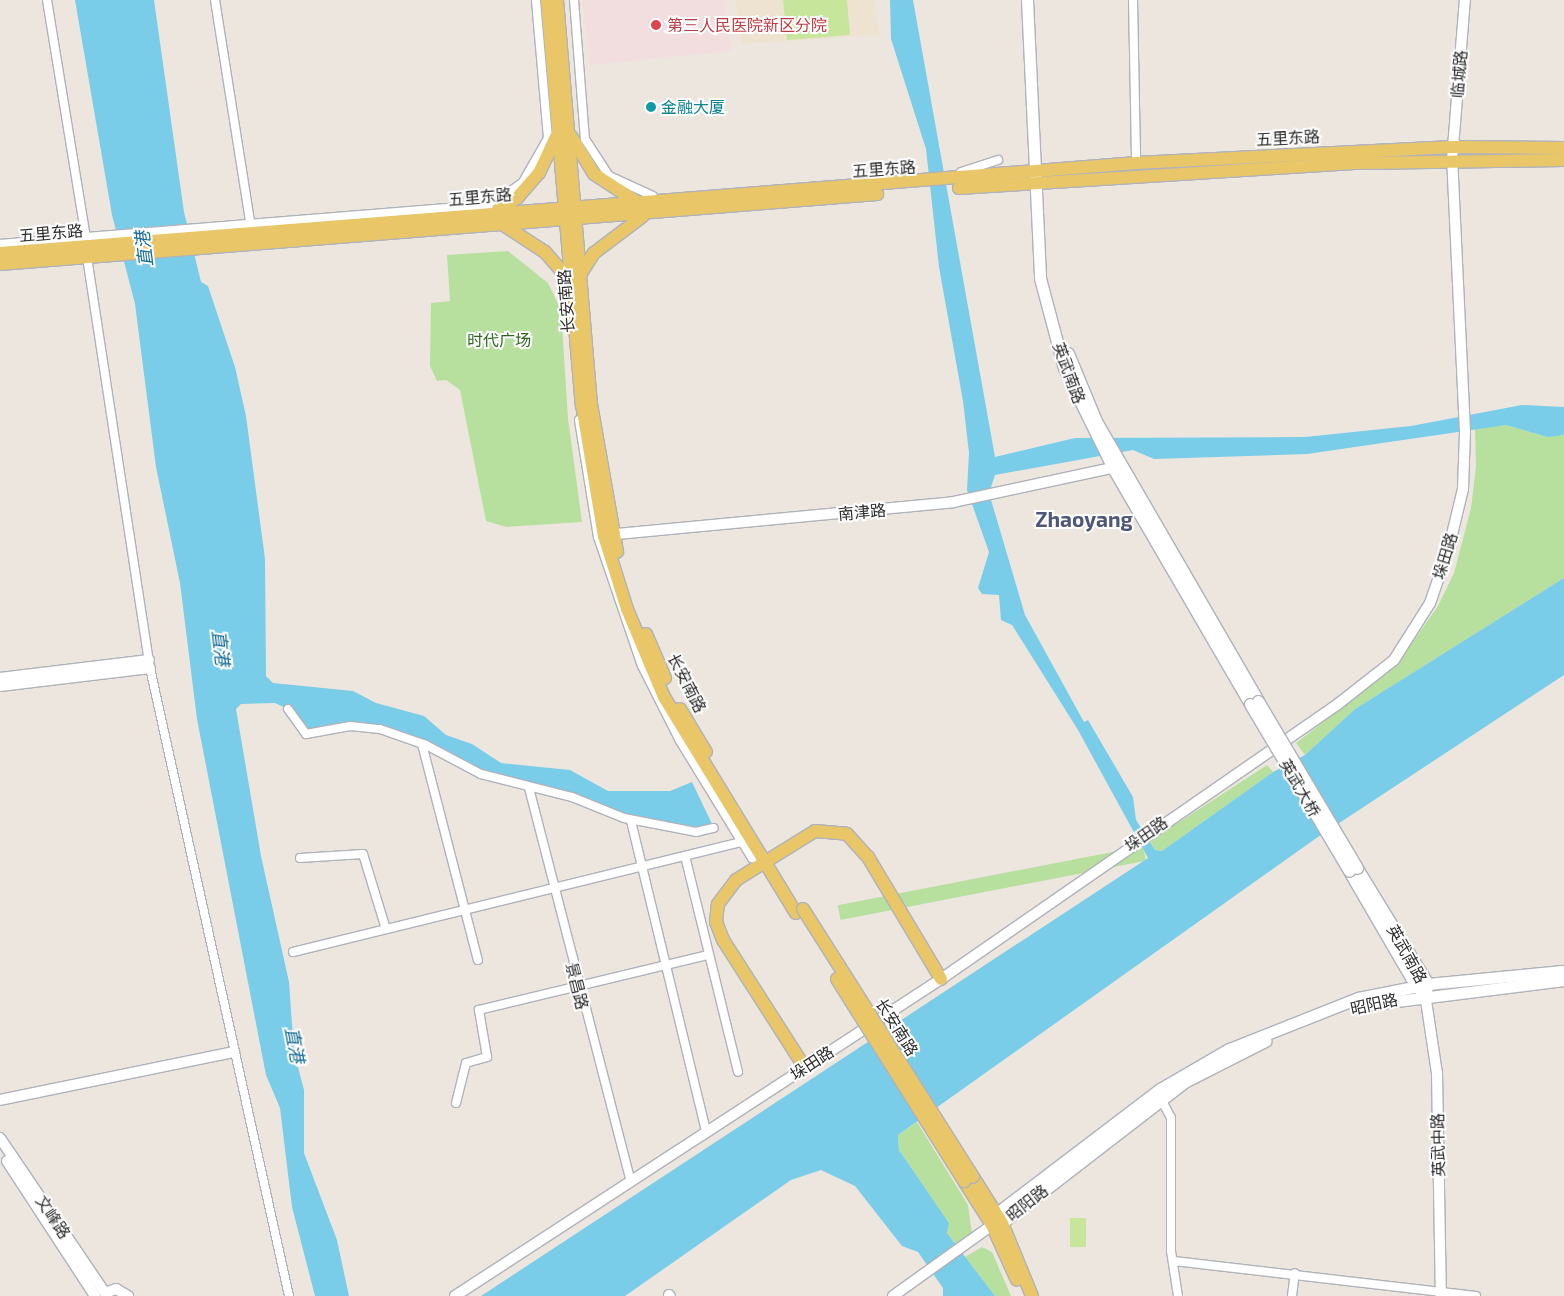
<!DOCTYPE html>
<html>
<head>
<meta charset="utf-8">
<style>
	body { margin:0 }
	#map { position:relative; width:1564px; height:1296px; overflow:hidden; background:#ede6df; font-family:"Exo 2","Noto Sans SC",sans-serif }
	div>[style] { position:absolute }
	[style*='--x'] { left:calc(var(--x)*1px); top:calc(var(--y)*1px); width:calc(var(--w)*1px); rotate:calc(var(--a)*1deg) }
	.education>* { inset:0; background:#ede3d0 }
	.medical>* { inset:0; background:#f2dddf }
	.green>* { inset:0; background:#b7e09f; transform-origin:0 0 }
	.pitch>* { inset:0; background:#c8e69b; transform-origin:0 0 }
	.water>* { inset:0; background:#79cde8 }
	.roads { filter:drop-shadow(1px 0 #afb2bb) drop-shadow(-1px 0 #afb2bb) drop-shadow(0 1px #afb2bb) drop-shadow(0 -1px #afb2bb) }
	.minor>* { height:8px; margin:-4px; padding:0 4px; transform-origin:4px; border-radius:4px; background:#fff }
	.tertiary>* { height:10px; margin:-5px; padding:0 5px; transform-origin:5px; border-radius:5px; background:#fff }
	.secondary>* { height:11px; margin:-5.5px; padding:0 5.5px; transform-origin:5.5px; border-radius:5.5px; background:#fff }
	.primary>* { height:12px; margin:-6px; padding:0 6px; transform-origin:6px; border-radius:6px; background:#e9c768 }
	.bridges { filter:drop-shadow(1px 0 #afb2bb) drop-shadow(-1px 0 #afb2bb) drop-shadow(0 1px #afb2bb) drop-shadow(0 -1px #afb2bb) }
	.secondary-bridge>* { height:11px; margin:-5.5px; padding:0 5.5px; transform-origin:5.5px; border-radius:5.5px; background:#fff }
	.primary-bridge>* { height:12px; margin:-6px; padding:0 6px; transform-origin:6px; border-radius:6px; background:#e9c768 }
	.dots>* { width:14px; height:14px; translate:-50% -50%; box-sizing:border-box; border:2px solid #fff; border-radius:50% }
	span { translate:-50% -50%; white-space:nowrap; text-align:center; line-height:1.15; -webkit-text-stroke:4px #fff; paint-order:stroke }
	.health-label { font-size:16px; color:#be3a42 }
	.left { translate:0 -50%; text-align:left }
	.street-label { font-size:16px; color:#2c2c2c }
	.culture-label { font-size:16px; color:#0d838f }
	.park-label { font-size:16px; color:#2f661f }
	.water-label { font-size:18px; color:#156d96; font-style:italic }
	.district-label { font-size:21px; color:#4e577a; font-weight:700 }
</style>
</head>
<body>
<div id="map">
	<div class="education">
		<i style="clip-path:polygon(735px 0,874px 0,880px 35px,742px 44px)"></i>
	</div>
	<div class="medical">
		<i style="clip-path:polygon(582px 0,724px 0,731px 51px,590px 65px)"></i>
	</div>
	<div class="green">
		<i style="clip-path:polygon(508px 251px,548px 283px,561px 310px,568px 418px,582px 522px,506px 527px,486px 521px,460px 390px,446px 380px,437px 381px,430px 366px,431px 303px,450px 301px,447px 255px)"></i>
		<i style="clip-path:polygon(1506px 425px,1547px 437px,1564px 434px,1564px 578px,1355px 709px,1305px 755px,1296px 743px,1396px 666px,1438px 606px,1454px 573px,1471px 508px,1476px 466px,1475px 428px)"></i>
		<i style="clip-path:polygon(1267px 765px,1273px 772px,1162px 851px,1155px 850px,1150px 841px)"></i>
		<i style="left:1143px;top:846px;width:15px;height:311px;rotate:79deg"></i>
		<i style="clip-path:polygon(917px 1122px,968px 1205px,972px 1233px,957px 1246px,947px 1233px,949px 1223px,899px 1150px,898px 1135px)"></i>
		<i style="clip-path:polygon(982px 1247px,992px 1252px,1011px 1296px,995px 1296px,965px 1257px)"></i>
	</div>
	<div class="pitch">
		<i style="clip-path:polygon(783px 0,847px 0,850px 35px,787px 40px)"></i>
		<i style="left:1070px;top:1218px;width:16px;height:29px"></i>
	</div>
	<div class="water">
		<i style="clip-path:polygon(75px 0,154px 0,184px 212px,201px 282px,208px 286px,235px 367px,246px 416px,265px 559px,266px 676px,273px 683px,353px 691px,376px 703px,424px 716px,446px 735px,472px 744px,501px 763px,570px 770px,608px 791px,670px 791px,692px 782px,714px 828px,677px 829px,512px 785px,426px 745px,380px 729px,350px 726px,306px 734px,288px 709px,275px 703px,241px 704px,236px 709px,261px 856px,289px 982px,294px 1052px,304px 1090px,304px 1153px,337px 1240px,349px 1296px,315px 1296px,292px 1207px,280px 1108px,266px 1075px,197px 719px,180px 583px,156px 467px,135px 304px,112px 215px)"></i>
		<i style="clip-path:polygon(890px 0,913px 0,995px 457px,1075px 438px,1305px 437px,1411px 426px,1522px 405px,1564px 407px,1564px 434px,1558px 436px,1547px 437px,1506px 425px,1307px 454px,1154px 459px,1133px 450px,995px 475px,989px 493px,1025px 615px,1084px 722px,1088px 720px,1133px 797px,1136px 820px,1155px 850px,1162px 851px,1273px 772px,1305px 755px,1355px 709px,1564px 578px,1564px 675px,1315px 839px,898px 1135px,899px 1150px,949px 1223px,947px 1233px,995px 1296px,943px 1296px,943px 1288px,918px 1252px,902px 1246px,855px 1186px,821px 1170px,791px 1180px,625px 1296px,481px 1296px,1148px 858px,1078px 730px,1012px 625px,1001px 620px,999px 595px,982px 594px,978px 588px,989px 552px,967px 490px,969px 453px,963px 401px,939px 267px,926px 149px,891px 39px)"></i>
	</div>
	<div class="roads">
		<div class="minor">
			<i style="--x:47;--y:0;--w:242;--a:80.7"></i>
			<i style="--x:215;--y:0;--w:231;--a:81"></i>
			<i style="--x:574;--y:0;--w:139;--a:85.5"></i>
			<i style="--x:585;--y:139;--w:44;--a:57"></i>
			<i style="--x:609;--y:176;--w:48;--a:24.4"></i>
			<i style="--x:1133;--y:0;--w:163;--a:88.9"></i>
			<i style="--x:961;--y:172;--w:39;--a:-18"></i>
			<i style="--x:0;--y:244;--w:494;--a:-4.6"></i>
			<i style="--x:492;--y:204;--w:38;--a:-35"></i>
			<i style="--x:523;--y:182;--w:51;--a:-60.4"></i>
			<i style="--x:548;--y:138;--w:139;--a:-95"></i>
			<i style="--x:87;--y:257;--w:416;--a:81.3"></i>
			<i style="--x:150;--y:668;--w:643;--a:77.52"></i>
			<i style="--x:579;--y:420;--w:119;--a:80.8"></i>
			<i style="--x:598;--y:537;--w:136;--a:71.2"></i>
			<i style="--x:642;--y:666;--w:84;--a:63.1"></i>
			<i style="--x:680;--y:741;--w:119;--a:58.5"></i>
			<i style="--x:742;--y:842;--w:19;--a:58"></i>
			<i style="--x:752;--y:858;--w:12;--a:14"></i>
			<i style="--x:288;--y:709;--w:31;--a:54"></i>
			<i style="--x:306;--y:734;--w:45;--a:-10.3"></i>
			<i style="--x:350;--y:726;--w:30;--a:6"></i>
			<i style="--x:380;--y:729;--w:49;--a:19.2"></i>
			<i style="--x:426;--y:745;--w:62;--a:27.8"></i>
			<i style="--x:481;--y:774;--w:94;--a:14.2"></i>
			<i style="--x:572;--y:797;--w:56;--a:22"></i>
			<i style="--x:624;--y:818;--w:73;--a:11"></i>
			<i style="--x:696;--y:832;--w:18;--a:-13"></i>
			<i style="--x:422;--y:744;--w:223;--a:75.5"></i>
			<i style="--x:529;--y:788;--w:406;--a:75.5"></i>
			<i style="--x:631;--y:821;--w:319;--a:76.4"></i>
			<i style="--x:685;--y:856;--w:222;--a:76.2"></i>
			<i style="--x:300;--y:858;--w:63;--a:-3.6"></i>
			<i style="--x:363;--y:854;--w:78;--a:73"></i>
			<i style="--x:293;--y:952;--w:462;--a:-13.8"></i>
			<i style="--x:1161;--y:1099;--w:21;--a:62"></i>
			<i style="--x:1171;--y:1118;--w:133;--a:90"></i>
			<i style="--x:1171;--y:1251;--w:46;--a:81.2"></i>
			<i style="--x:456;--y:1103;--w:41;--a:-76"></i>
			<i style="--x:466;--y:1063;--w:22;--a:-16"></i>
			<i style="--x:487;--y:1057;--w:48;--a:-99.7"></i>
			<i style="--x:479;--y:1010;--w:236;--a:-13.5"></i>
			<i style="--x:1174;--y:1261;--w:304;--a:6.6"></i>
			<i style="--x:1292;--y:1296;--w:23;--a:-83"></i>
		</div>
		<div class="tertiary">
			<i style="--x:606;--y:535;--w:349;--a:-5.4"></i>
			<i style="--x:953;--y:502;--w:172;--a:-12.1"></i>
			<i style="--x:0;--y:678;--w:150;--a:-6.9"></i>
			<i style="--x:0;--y:686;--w:151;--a:-6.8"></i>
			<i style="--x:1425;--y:994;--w:80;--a:81.4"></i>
			<i style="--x:1437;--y:1073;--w:223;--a:89"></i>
			<i style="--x:0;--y:1100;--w:239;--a:-11.6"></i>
			<i style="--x:0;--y:1138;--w:191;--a:55.9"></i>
			<i style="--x:7;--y:1161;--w:161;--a:56.9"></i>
			<i style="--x:105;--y:1293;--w:12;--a:-20"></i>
			<i style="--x:116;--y:1289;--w:14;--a:30"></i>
			<i style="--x:669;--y:1295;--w:1;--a:45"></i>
			<i style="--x:455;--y:1296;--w:580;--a:-33.11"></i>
			<i style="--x:941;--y:979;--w:483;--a:-34.7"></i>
			<i style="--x:1338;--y:704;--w:71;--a:-38.2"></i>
			<i style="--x:1394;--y:660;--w:67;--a:-57.7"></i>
			<i style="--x:1430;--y:603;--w:55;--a:-70.9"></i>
			<i style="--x:1448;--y:551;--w:64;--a:-76.4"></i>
			<i style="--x:1463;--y:489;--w:57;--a:-88"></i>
			<i style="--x:1465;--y:432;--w:272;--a:-92.7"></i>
			<i style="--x:1452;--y:160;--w:161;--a:-85.4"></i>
			<i style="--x:893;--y:1296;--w:122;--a:-35.6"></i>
		</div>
		<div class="secondary">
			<i style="--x:1027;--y:0;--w:278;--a:87.3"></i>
			<i style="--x:1040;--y:278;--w:93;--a:75.1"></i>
			<i style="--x:1064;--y:368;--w:114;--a:63.9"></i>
			<i style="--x:1114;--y:470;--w:271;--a:59.8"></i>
			<i style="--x:1068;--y:353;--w:74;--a:67.6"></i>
			<i style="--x:1096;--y:421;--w:323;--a:59.9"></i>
			<i style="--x:1349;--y:871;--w:133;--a:59.8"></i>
			<i style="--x:1416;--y:986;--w:12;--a:42"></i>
			<i style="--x:1425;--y:994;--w:10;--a:-73"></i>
			<i style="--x:1428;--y:984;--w:136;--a:-121.5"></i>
			<i style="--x:1364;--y:1005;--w:202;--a:-7.1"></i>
			<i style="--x:993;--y:1222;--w:10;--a:-66"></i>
			<i style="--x:997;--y:1213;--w:205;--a:-37.3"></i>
			<i style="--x:1160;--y:1089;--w:80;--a:-30.1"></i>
			<i style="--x:1229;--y:1049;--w:139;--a:-21.6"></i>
			<i style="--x:1358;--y:998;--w:71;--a:-11.3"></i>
			<i style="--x:1428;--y:984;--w:137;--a:-5.5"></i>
			<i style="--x:994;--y:1224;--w:8;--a:-7"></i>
			<i style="--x:1002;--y:1223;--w:232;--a:-37.7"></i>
			<i style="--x:1186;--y:1081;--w:89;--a:-26.9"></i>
		</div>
		<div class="primary">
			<i style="--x:547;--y:0;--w:407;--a:85.1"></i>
			<i style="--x:582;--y:405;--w:133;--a:80.5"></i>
			<i style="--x:604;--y:536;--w:77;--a:72.5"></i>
			<i style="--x:627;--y:609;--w:95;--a:67.2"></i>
			<i style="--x:664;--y:697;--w:253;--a:58.6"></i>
			<i style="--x:557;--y:0;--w:405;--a:85.2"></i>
			<i style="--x:591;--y:404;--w:150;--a:80"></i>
			<i style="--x:571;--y:136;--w:44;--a:58.8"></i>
			<i style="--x:594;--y:174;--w:48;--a:33"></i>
			<i style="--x:959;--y:188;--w:400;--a:-3.6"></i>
			<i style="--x:1358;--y:163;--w:206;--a:-0.8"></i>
			<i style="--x:498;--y:209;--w:22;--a:-30"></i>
			<i style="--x:517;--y:198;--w:33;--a:-49"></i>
			<i style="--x:539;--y:173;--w:40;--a:-65"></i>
			<i style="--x:502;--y:224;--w:51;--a:33.1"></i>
			<i style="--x:545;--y:252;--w:41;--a:48.9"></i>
			<i style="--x:0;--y:253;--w:1140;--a:-4.53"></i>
			<i style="--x:1136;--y:163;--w:317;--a:-2.9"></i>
			<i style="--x:1453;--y:147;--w:111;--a:0.5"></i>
			<i style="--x:0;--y:264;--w:880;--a:-4.56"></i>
			<i style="--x:580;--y:275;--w:26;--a:-58"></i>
			<i style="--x:594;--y:253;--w:61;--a:-37.1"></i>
			<i style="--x:646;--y:634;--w:48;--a:66.6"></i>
			<i style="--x:680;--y:709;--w:50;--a:58.8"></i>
			<i style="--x:805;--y:1068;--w:152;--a:-122.6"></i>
			<i style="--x:723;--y:940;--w:19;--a:-111"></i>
			<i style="--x:716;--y:922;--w:18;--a:-84"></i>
			<i style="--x:718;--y:904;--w:30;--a:-53"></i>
			<i style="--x:736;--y:880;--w:93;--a:-31.8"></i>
			<i style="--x:815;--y:831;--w:32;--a:5"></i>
			<i style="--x:847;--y:834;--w:31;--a:48"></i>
			<i style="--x:868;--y:857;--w:142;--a:59.1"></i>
			<i style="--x:973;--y:1177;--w:54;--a:57.8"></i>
			<i style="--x:1002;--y:1223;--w:79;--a:67.7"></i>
			<i style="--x:964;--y:1181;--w:52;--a:57.5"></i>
			<i style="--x:992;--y:1225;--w:60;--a:65.6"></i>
		</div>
	</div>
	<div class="bridges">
		<div class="secondary-bridge">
			<i style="--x:1258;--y:701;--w:194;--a:59.3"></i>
			<i style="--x:1250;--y:704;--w:194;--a:59.3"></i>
		</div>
		<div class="primary-bridge">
			<i style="--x:803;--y:909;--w:317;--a:57.6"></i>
			<i style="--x:837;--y:979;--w:239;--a:57.8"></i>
		</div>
	</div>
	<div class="dots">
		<i style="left:656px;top:25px;background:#e0444e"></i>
		<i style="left:651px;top:107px;background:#0f9aa8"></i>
	</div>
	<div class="health-label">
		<span class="left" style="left:667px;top:25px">第三人民医院新区分院</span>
	</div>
	<div class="street-label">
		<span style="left:1459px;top:74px;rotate:-85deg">临城路</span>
		<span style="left:1288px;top:138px;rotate:-3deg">五里东路</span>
		<span style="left:884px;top:169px;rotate:-4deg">五里东路</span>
		<span style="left:480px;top:197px;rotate:-5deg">五里东路</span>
		<span style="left:51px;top:233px;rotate:-5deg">五里东路</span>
		<span style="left:566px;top:301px;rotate:-94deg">长安南路</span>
		<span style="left:1069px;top:373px;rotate:70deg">英武南路</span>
		<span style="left:862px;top:512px;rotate:-5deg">南津路</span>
		<span style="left:1445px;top:556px;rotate:-73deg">垛田路</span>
		<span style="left:687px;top:683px;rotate:63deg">长安南路</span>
		<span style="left:1300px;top:788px;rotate:60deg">英武大桥</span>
		<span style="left:1146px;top:834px;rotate:-35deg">垛田路</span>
		<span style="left:1407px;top:954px;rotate:61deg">英武南路</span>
		<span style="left:577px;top:986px;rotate:76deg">景昌路</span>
		<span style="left:1374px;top:1004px;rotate:-12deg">昭阳路</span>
		<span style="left:897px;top:1027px;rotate:58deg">长安南路</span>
		<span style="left:812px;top:1063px;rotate:-33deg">垛田路</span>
		<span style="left:1438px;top:1145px;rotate:-91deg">英武中路</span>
		<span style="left:1027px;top:1203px;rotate:-38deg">昭阳路</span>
		<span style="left:53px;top:1217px;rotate:56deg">文峰路</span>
	</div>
	<div class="culture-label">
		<span class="left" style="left:661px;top:107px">金融大厦</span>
	</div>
	<div class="park-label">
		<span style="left:499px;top:340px">时代广场</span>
	</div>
	<div class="water-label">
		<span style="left:144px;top:249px;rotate:-97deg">直港</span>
		<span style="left:221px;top:648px;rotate:83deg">直港</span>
		<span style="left:295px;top:1045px;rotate:79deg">直港</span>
	</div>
	<div class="district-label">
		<span style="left:1084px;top:519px">Zhaoyang</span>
	</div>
</div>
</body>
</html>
